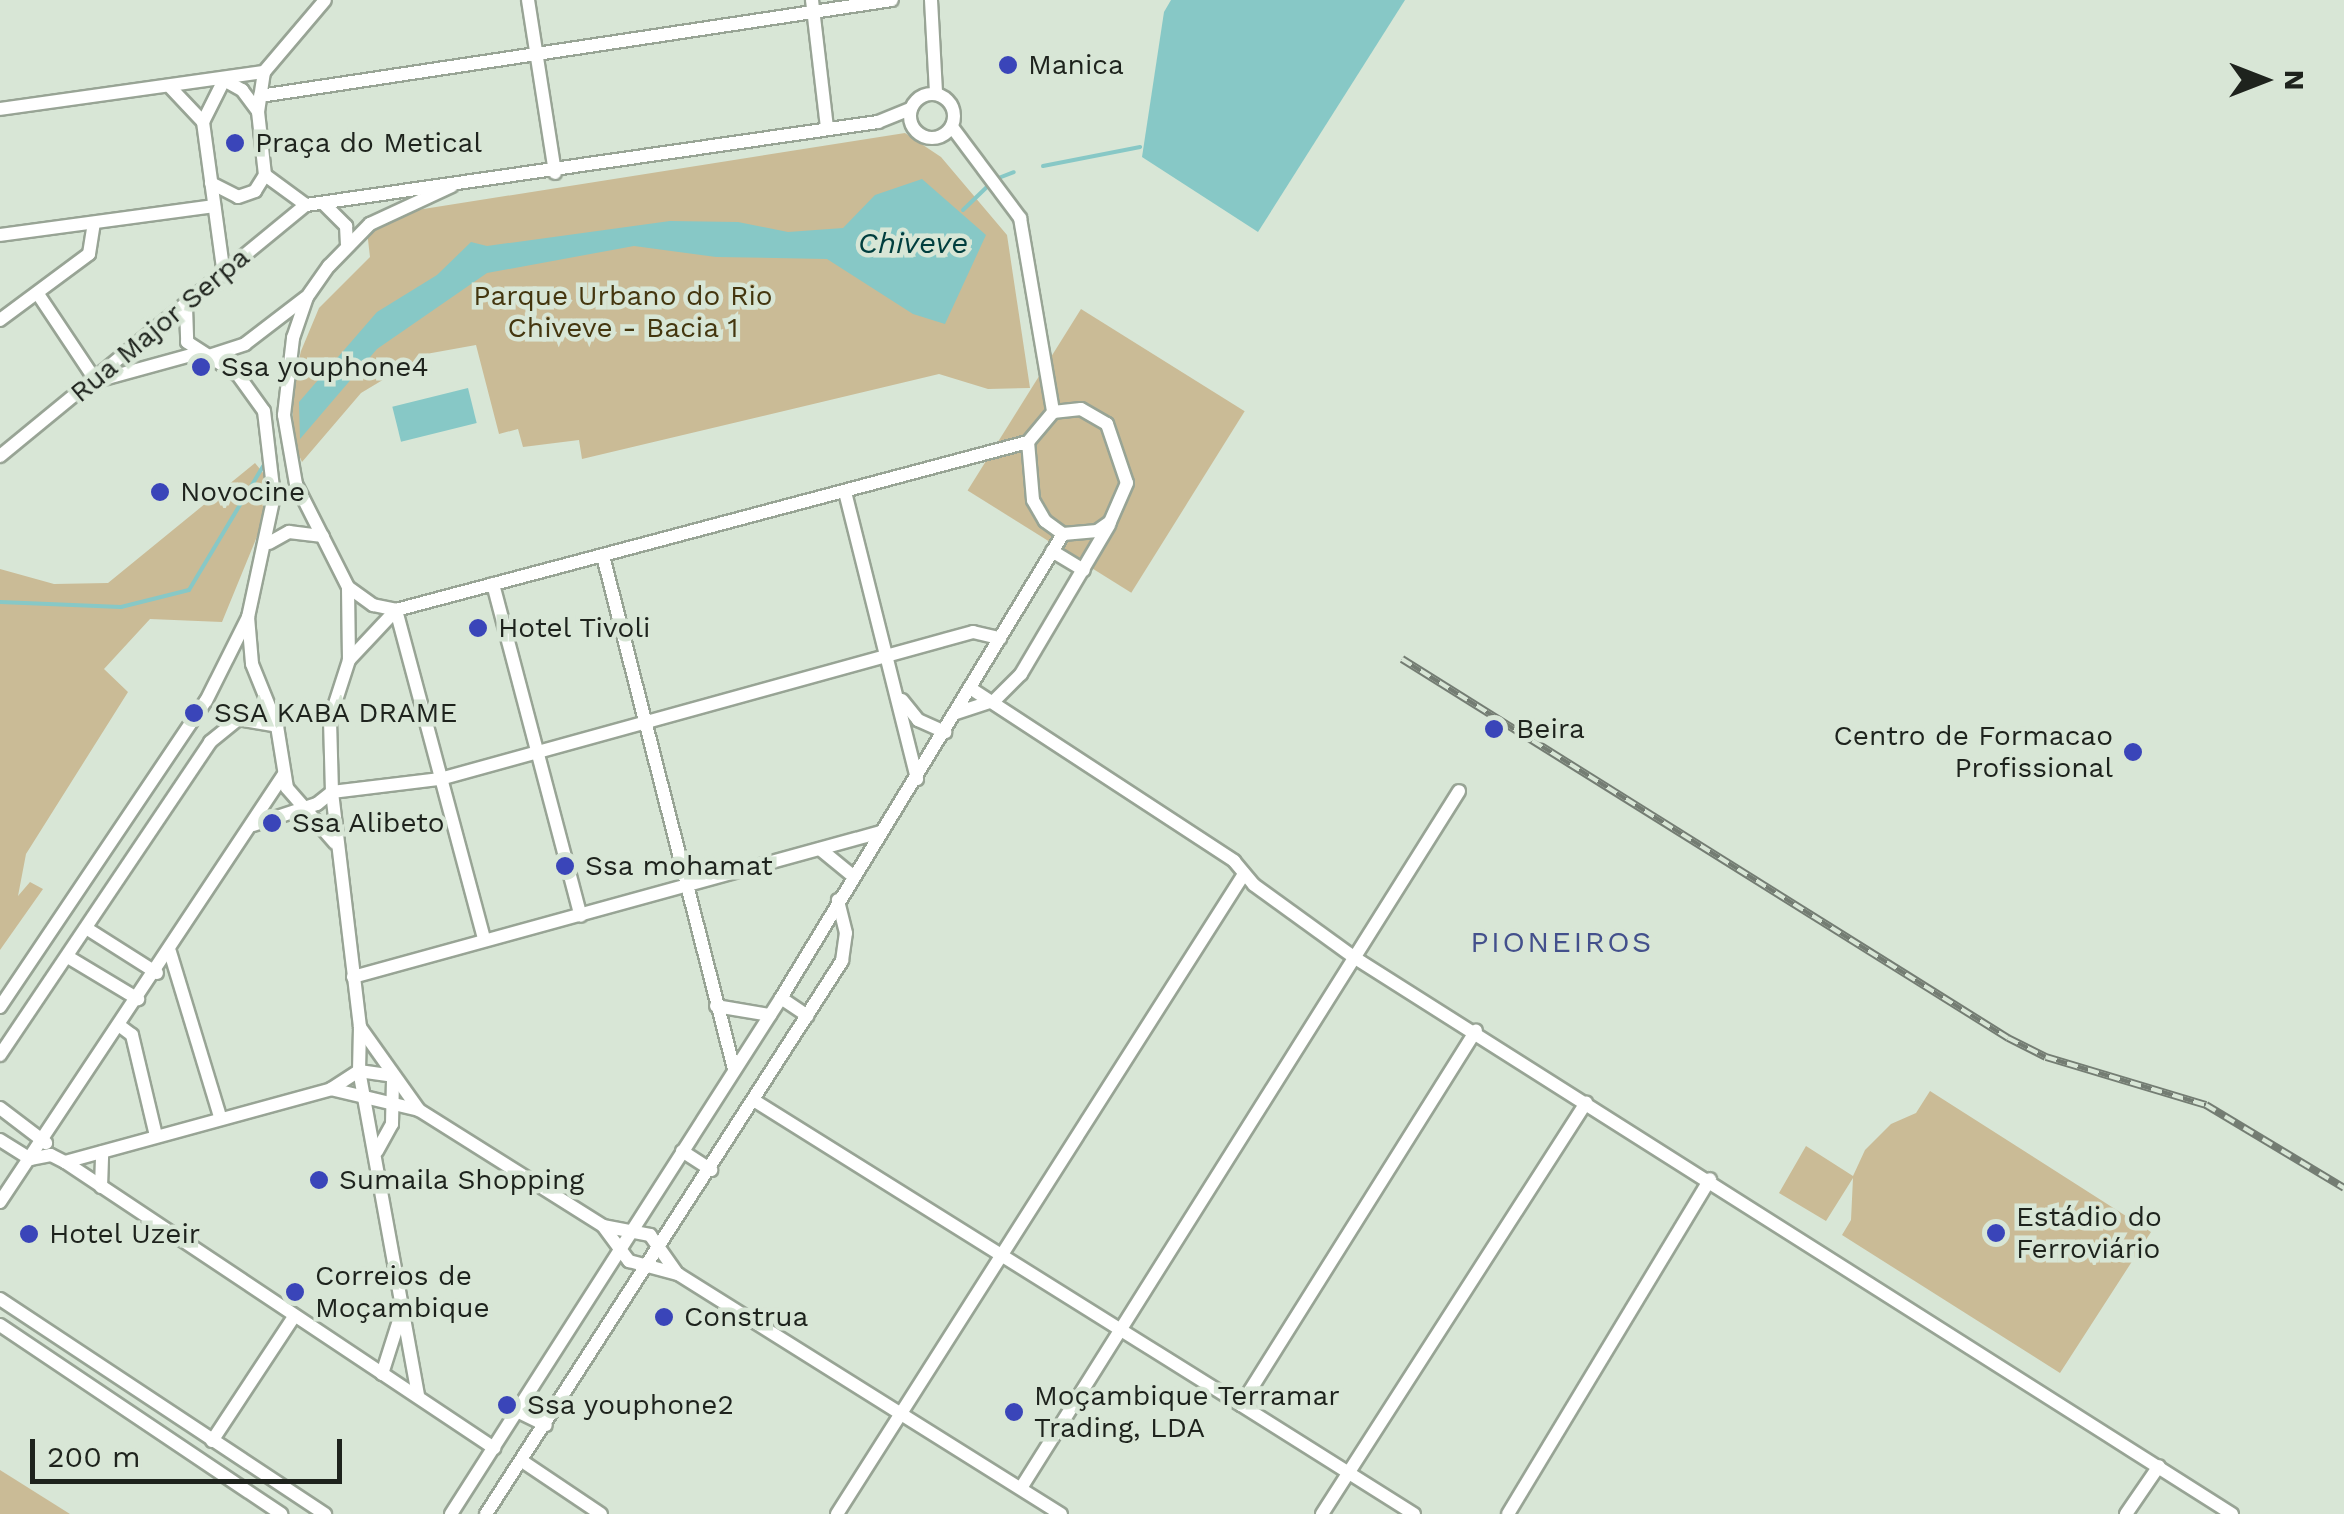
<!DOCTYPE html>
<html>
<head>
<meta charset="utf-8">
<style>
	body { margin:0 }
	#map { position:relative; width:2344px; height:1514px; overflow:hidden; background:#d8e6d6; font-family:"Work Sans",sans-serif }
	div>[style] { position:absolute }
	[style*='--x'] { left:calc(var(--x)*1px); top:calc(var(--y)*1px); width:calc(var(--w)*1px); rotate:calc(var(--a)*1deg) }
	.green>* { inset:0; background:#cabb96; transform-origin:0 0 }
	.water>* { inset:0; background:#87c8c6; transform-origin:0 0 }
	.stream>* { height:4px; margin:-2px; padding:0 2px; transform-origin:2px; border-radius:2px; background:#87c8c6 }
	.roads { filter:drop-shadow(2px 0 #98a495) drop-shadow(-2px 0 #98a495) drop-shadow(0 2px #98a495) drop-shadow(0 -2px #98a495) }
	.minor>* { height:12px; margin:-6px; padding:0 6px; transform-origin:6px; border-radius:6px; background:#fff }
	.minor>.ring { margin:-6px; padding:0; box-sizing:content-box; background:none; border:12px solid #fff; border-radius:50% }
	.rail>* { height:8px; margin-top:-4px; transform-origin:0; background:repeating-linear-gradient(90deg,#d8e6d6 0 11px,#747d73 0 22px); box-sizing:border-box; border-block:2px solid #747d73 }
	.dots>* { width:28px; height:28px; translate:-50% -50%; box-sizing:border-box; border:5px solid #d8e6d6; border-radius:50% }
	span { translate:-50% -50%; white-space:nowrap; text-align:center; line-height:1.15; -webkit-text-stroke:9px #d8e6d6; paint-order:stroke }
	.poi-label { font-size:28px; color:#1e231d }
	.left { translate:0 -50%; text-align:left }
	.right { translate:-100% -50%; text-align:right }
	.park-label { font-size:28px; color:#44360f }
	.street-label { font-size:28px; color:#1e231d }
	.water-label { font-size:30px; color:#003e3e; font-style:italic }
	.neighbourhood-label { font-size:30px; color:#43508c; letter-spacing:2.5px }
	.north { position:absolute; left:2214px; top:30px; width:100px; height:100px; -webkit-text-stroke:8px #d8e6d6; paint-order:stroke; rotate:90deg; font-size:28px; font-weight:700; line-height:40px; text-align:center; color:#1e231d }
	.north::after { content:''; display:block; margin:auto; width:35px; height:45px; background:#1e231d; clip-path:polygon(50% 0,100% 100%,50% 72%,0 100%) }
	.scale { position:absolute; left:30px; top:1439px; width:312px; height:45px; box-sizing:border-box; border:5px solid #1e231d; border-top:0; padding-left:12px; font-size:30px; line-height:35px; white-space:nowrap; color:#1e231d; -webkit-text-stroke:8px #d8e6d6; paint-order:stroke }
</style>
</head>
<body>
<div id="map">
	<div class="green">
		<i style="clip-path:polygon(905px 133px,941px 157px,1007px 235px,1030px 388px,988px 389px,939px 374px,582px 459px,579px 440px,523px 447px,518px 429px,499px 434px,476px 345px,426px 354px,361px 393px,302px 462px,294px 444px,292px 388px,301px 351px,319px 308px,370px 257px,367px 231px,379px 224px,417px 210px)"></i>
		<i style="left:1081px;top:309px;width:193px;height:214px;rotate:32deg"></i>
		<i style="clip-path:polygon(255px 463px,264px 474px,267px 512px,222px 622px,150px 619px,104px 669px,128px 692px,26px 854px,18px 896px,30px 882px,43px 889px,0 950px,0 569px,54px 584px,108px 583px)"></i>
		<i style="clip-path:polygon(1930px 1091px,2151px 1232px,2060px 1373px,1842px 1235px,1851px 1220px,1853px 1178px,1826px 1221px,1779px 1193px,1806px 1146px,1853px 1176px,1865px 1150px,1891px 1124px,1916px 1113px)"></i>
		<i style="clip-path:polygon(0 1470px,70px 1514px,0 1514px)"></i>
	</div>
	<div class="water">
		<i style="clip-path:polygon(1171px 0,1405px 0,1258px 232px,1142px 157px,1164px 12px)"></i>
		<i style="clip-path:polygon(922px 179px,986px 235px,945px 324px,913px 314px,827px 259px,716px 257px,634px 246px,487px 273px,377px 349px,300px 439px,299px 402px,377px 312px,437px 275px,471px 242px,487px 246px,670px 221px,738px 222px,788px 232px,843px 228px,875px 195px)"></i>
		<i style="left:468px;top:388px;width:36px;height:78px;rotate:76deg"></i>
	</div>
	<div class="stream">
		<i style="--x:1043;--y:166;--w:99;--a:-11.1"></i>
		<i style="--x:996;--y:179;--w:19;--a:-21"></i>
		<i style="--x:963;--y:210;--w:35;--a:-44"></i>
		<i style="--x:0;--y:602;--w:121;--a:2.4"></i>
		<i style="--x:121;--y:607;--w:70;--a:-14"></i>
		<i style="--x:189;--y:590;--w:148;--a:-59.1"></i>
	</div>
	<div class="roads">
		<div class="minor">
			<i style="--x:528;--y:0;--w:175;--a:81.1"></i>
			<i style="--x:812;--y:0;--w:129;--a:83.3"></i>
			<i style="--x:931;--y:0;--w:93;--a:86.9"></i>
			<i style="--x:224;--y:80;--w:47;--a:116.6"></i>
			<i style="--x:203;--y:122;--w:155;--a:82.2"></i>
			<i style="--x:224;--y:80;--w:21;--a:29"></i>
			<i style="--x:242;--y:90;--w:26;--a:53"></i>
			<i style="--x:171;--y:88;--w:47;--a:46.7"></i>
			<i class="ring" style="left:910px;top:94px;width:32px;height:32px"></i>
			<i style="--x:260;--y:96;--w:639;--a:-8.64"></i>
			<i style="--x:0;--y:109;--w:267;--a:-8"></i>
			<i style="--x:952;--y:127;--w:114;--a:53.2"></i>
			<i style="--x:1020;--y:218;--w:197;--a:80.3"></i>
			<i style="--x:211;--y:183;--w:30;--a:27"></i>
			<i style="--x:238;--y:197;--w:18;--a:-19"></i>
			<i style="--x:255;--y:191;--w:19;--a:-58"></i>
			<i style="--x:323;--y:203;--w:33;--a:45"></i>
			<i style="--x:346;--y:226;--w:18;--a:87"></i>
			<i style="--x:306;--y:205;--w:51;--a:-143.8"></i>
			<i style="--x:265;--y:175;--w:63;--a:-96.3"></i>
			<i style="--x:258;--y:112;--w:40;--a:-81.5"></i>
			<i style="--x:264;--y:72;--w:94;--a:-49.7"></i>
			<i style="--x:0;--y:235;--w:216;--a:-7.7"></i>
			<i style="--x:38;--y:294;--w:105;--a:56.3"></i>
			<i style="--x:186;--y:307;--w:35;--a:88"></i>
			<i style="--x:187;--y:342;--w:61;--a:32.9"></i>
			<i style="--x:238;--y:375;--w:44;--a:54.2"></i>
			<i style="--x:264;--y:411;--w:86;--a:83.3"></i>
			<i style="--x:274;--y:496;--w:124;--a:102.1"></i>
			<i style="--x:248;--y:617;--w:47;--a:85.1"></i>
			<i style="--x:252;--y:664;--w:67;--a:68"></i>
			<i style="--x:277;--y:726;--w:63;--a:80.8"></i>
			<i style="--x:287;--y:788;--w:73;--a:48.9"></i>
			<i style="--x:0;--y:320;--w:111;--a:-36.6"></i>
			<i style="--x:89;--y:254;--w:31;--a:-81"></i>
			<i style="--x:209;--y:356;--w:38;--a:-18"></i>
			<i style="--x:245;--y:344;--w:76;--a:-37.5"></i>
			<i style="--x:100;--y:380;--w:102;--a:-15.4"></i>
			<i style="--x:1081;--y:409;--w:30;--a:30"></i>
			<i style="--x:1107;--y:424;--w:62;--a:71.3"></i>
			<i style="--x:1127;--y:483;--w:43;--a:113.6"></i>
			<i style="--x:1110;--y:522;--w:16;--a:145"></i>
			<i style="--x:1097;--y:531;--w:34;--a:175"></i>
			<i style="--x:1063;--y:534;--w:22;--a:-144"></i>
			<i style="--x:1045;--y:521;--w:24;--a:-120"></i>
			<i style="--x:1033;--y:500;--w:58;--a:-94.9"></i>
			<i style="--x:1028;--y:442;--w:39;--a:-50"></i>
			<i style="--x:1053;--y:412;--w:28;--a:-6"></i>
			<i style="--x:0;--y:456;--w:396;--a:-39.4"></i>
			<i style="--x:306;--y:205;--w:578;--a:-8.26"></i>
			<i style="--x:878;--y:122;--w:35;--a:-22"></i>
			<i style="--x:845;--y:492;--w:296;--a:75.9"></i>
			<i style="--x:269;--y:543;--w:23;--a:-29"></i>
			<i style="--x:289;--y:532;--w:34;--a:7"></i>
			<i style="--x:1052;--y:551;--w:37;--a:31"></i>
			<i style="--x:603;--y:556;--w:529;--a:75.68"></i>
			<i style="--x:493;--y:584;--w:343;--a:75.2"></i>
			<i style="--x:348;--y:587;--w:31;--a:36"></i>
			<i style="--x:373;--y:605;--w:24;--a:12"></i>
			<i style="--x:396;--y:610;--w:654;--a:-14.89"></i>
			<i style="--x:396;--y:610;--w:340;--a:75"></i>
			<i style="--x:349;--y:660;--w:69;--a:-46.8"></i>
			<i style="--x:970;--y:688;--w:316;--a:33.2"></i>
			<i style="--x:1234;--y:861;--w:31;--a:50"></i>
			<i style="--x:1254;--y:885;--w:121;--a:35.9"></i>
			<i style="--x:1352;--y:956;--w:1042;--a:32.38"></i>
			<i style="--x:902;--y:700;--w:26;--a:51"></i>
			<i style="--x:918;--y:720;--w:30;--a:24"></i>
			<i style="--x:956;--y:713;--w:40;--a:-18"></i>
			<i style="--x:994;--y:701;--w:38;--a:-45"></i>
			<i style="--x:1021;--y:674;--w:173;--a:-59.4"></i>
			<i style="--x:332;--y:792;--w:109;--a:-6.9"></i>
			<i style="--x:440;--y:779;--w:553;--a:-15.42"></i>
			<i style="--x:973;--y:632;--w:28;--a:13"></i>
			<i style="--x:253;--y:825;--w:67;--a:-18.2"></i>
			<i style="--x:317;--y:804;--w:19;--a:-39"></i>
			<i style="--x:820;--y:849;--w:43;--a:39.3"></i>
			<i style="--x:86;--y:928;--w:84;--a:32.4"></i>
			<i style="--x:170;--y:952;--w:172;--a:73.1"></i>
			<i style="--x:68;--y:957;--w:82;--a:31"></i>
			<i style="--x:353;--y:977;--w:548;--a:-15.36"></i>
			<i style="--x:781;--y:998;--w:32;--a:34"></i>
			<i style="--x:716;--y:1006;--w:55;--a:9.5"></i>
			<i style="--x:0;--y:1007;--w:369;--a:-56.1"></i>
			<i style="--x:206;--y:701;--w:94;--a:-63.4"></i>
			<i style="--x:120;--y:1026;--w:15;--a:37"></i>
			<i style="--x:132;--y:1035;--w:104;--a:76.6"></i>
			<i style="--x:360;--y:1027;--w:102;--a:54.6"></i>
			<i style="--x:419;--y:1110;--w:218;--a:32.2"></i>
			<i style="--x:603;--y:1226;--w:44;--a:53.4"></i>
			<i style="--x:629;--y:1261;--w:51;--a:14.9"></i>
			<i style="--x:678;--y:1274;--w:452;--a:32.1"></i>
			<i style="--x:0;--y:1055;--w:377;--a:-56.1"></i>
			<i style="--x:210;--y:742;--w:36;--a:-39"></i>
			<i style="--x:238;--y:719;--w:40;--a:10"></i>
			<i style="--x:331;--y:1089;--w:90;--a:13.4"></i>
			<i style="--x:755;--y:1101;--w:573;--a:32.03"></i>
			<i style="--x:0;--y:1108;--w:58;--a:37.3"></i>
			<i style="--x:0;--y:1140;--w:36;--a:32"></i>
			<i style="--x:30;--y:1159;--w:21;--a:-11"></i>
			<i style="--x:51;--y:1155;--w:16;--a:27"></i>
			<i style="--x:65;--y:1162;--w:516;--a:33.69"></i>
			<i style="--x:377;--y:1151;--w:31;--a:-61"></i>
			<i style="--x:392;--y:1124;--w:45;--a:-88.7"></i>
			<i style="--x:682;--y:1151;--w:35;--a:33"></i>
			<i style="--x:65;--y:1162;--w:276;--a:-15.3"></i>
			<i style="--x:331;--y:1089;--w:33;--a:-33"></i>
			<i style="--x:359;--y:1071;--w:34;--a:8"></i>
			<i style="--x:101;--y:1187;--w:35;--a:-88"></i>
			<i style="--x:0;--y:1202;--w:514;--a:-56.43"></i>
			<i style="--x:603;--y:1226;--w:48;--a:10.8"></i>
			<i style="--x:650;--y:1235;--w:45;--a:54.9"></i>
			<i style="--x:0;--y:1299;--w:390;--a:33.5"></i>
			<i style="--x:0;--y:1325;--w:339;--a:33.9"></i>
			<i style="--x:382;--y:1374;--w:63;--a:-72.4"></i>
			<i style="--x:418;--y:1395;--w:329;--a:-100.3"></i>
			<i style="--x:359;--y:1071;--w:44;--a:-88.7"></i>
			<i style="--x:360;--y:1027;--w:237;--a:-96.8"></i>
			<i style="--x:332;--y:792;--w:73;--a:-91.6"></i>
			<i style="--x:330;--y:719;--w:62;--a:-72.1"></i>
			<i style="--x:349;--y:660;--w:73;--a:-90.8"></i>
			<i style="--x:348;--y:587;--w:115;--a:-116.8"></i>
			<i style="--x:296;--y:484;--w:70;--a:-99.9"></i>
			<i style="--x:284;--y:415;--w:78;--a:-83.3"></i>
			<i style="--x:293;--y:338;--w:43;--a:-71.1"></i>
			<i style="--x:307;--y:297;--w:38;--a:-55"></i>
			<i style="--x:329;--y:266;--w:59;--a:-45.7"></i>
			<i style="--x:370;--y:224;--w:90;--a:-24.9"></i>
			<i style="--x:517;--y:1411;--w:32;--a:26"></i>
			<i style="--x:212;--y:1441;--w:147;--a:-56.6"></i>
			<i style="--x:522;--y:1461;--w:95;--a:33.9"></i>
			<i style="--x:1021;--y:1488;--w:823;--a:-57.85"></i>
			<i style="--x:451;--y:1514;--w:612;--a:-57.4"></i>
			<i style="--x:781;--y:998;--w:543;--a:-58.71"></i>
			<i style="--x:486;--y:1514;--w:658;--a:-57.23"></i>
			<i style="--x:842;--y:961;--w:28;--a:-82"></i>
			<i style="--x:846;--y:933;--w:34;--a:-104"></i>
			<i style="--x:837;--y:1514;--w:758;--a:-57.55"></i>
			<i style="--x:1322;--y:1514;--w:489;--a:-57.3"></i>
			<i style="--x:1414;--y:1514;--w:204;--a:-147.8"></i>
			<i style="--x:1241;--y:1405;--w:442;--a:-57.9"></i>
			<i style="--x:1508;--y:1514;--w:391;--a:-58.9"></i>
			<i style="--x:2126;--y:1514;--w:58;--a:-55.5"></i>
		</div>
	</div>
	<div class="rail">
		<i style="--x:1402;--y:659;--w:715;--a:32.02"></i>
		<i style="--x:2008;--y:1038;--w:42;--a:26.6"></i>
		<i style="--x:2046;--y:1057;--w:167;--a:16.7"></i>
		<i style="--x:2206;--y:1105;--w:161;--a:31"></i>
	</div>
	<div class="dots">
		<i style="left:1008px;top:65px;background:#3a45b9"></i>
		<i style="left:235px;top:143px;background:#3a45b9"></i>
		<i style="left:201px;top:367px;background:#3a45b9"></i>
		<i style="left:160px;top:492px;background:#3a45b9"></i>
		<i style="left:478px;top:628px;background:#3a45b9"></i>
		<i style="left:194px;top:713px;background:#3a45b9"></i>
		<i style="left:1494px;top:729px;background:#3a45b9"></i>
		<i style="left:2133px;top:752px;background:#3a45b9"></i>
		<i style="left:272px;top:823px;background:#3a45b9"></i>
		<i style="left:565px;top:866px;background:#3a45b9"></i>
		<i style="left:319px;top:1180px;background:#3a45b9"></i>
		<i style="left:1996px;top:1233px;background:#3a45b9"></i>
		<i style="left:29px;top:1234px;background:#3a45b9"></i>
		<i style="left:295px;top:1292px;background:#3a45b9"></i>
		<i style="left:664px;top:1317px;background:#3a45b9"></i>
		<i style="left:507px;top:1405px;background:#3a45b9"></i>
		<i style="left:1014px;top:1412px;background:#3a45b9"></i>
	</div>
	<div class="poi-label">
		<span class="left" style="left:1028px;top:65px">Manica</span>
		<span class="left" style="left:255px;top:143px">Praça do Metical</span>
		<span class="left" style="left:221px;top:367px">Ssa youphone4</span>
		<span class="left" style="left:180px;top:492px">Novocine</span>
		<span class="left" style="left:498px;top:628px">Hotel Tivoli</span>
		<span class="left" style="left:214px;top:713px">SSA KABA DRAME</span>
		<span class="left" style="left:1516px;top:729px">Beira</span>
		<span class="right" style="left:2113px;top:752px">Centro de Formacao<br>Profissional</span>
		<span class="left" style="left:292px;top:823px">Ssa Alibeto</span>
		<span class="left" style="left:585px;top:866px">Ssa mohamat</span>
		<span class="left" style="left:339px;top:1180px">Sumaila Shopping</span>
		<span class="left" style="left:2016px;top:1233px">Estádio do<br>Ferroviário</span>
		<span class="left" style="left:49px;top:1234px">Hotel Uzeir</span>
		<span class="left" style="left:315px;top:1292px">Correios de<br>Moçambique</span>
		<span class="left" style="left:684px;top:1317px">Construa</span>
		<span class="left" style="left:1034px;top:1412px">Moçambique Terramar<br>Trading, LDA</span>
		<span class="left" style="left:527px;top:1405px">Ssa youphone2</span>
	</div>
	<div class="park-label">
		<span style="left:623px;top:312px">Parque Urbano do Rio<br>Chiveve - Bacia 1</span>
	</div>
	<div class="street-label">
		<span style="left:160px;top:325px;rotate:-40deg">Rua Major Serpa</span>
	</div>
	<div class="water-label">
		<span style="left:913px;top:243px">Chiveve</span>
	</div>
	<div class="neighbourhood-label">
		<span style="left:1562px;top:942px">PIONEIROS</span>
	</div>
	<div class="north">N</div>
	<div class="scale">200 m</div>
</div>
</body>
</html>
